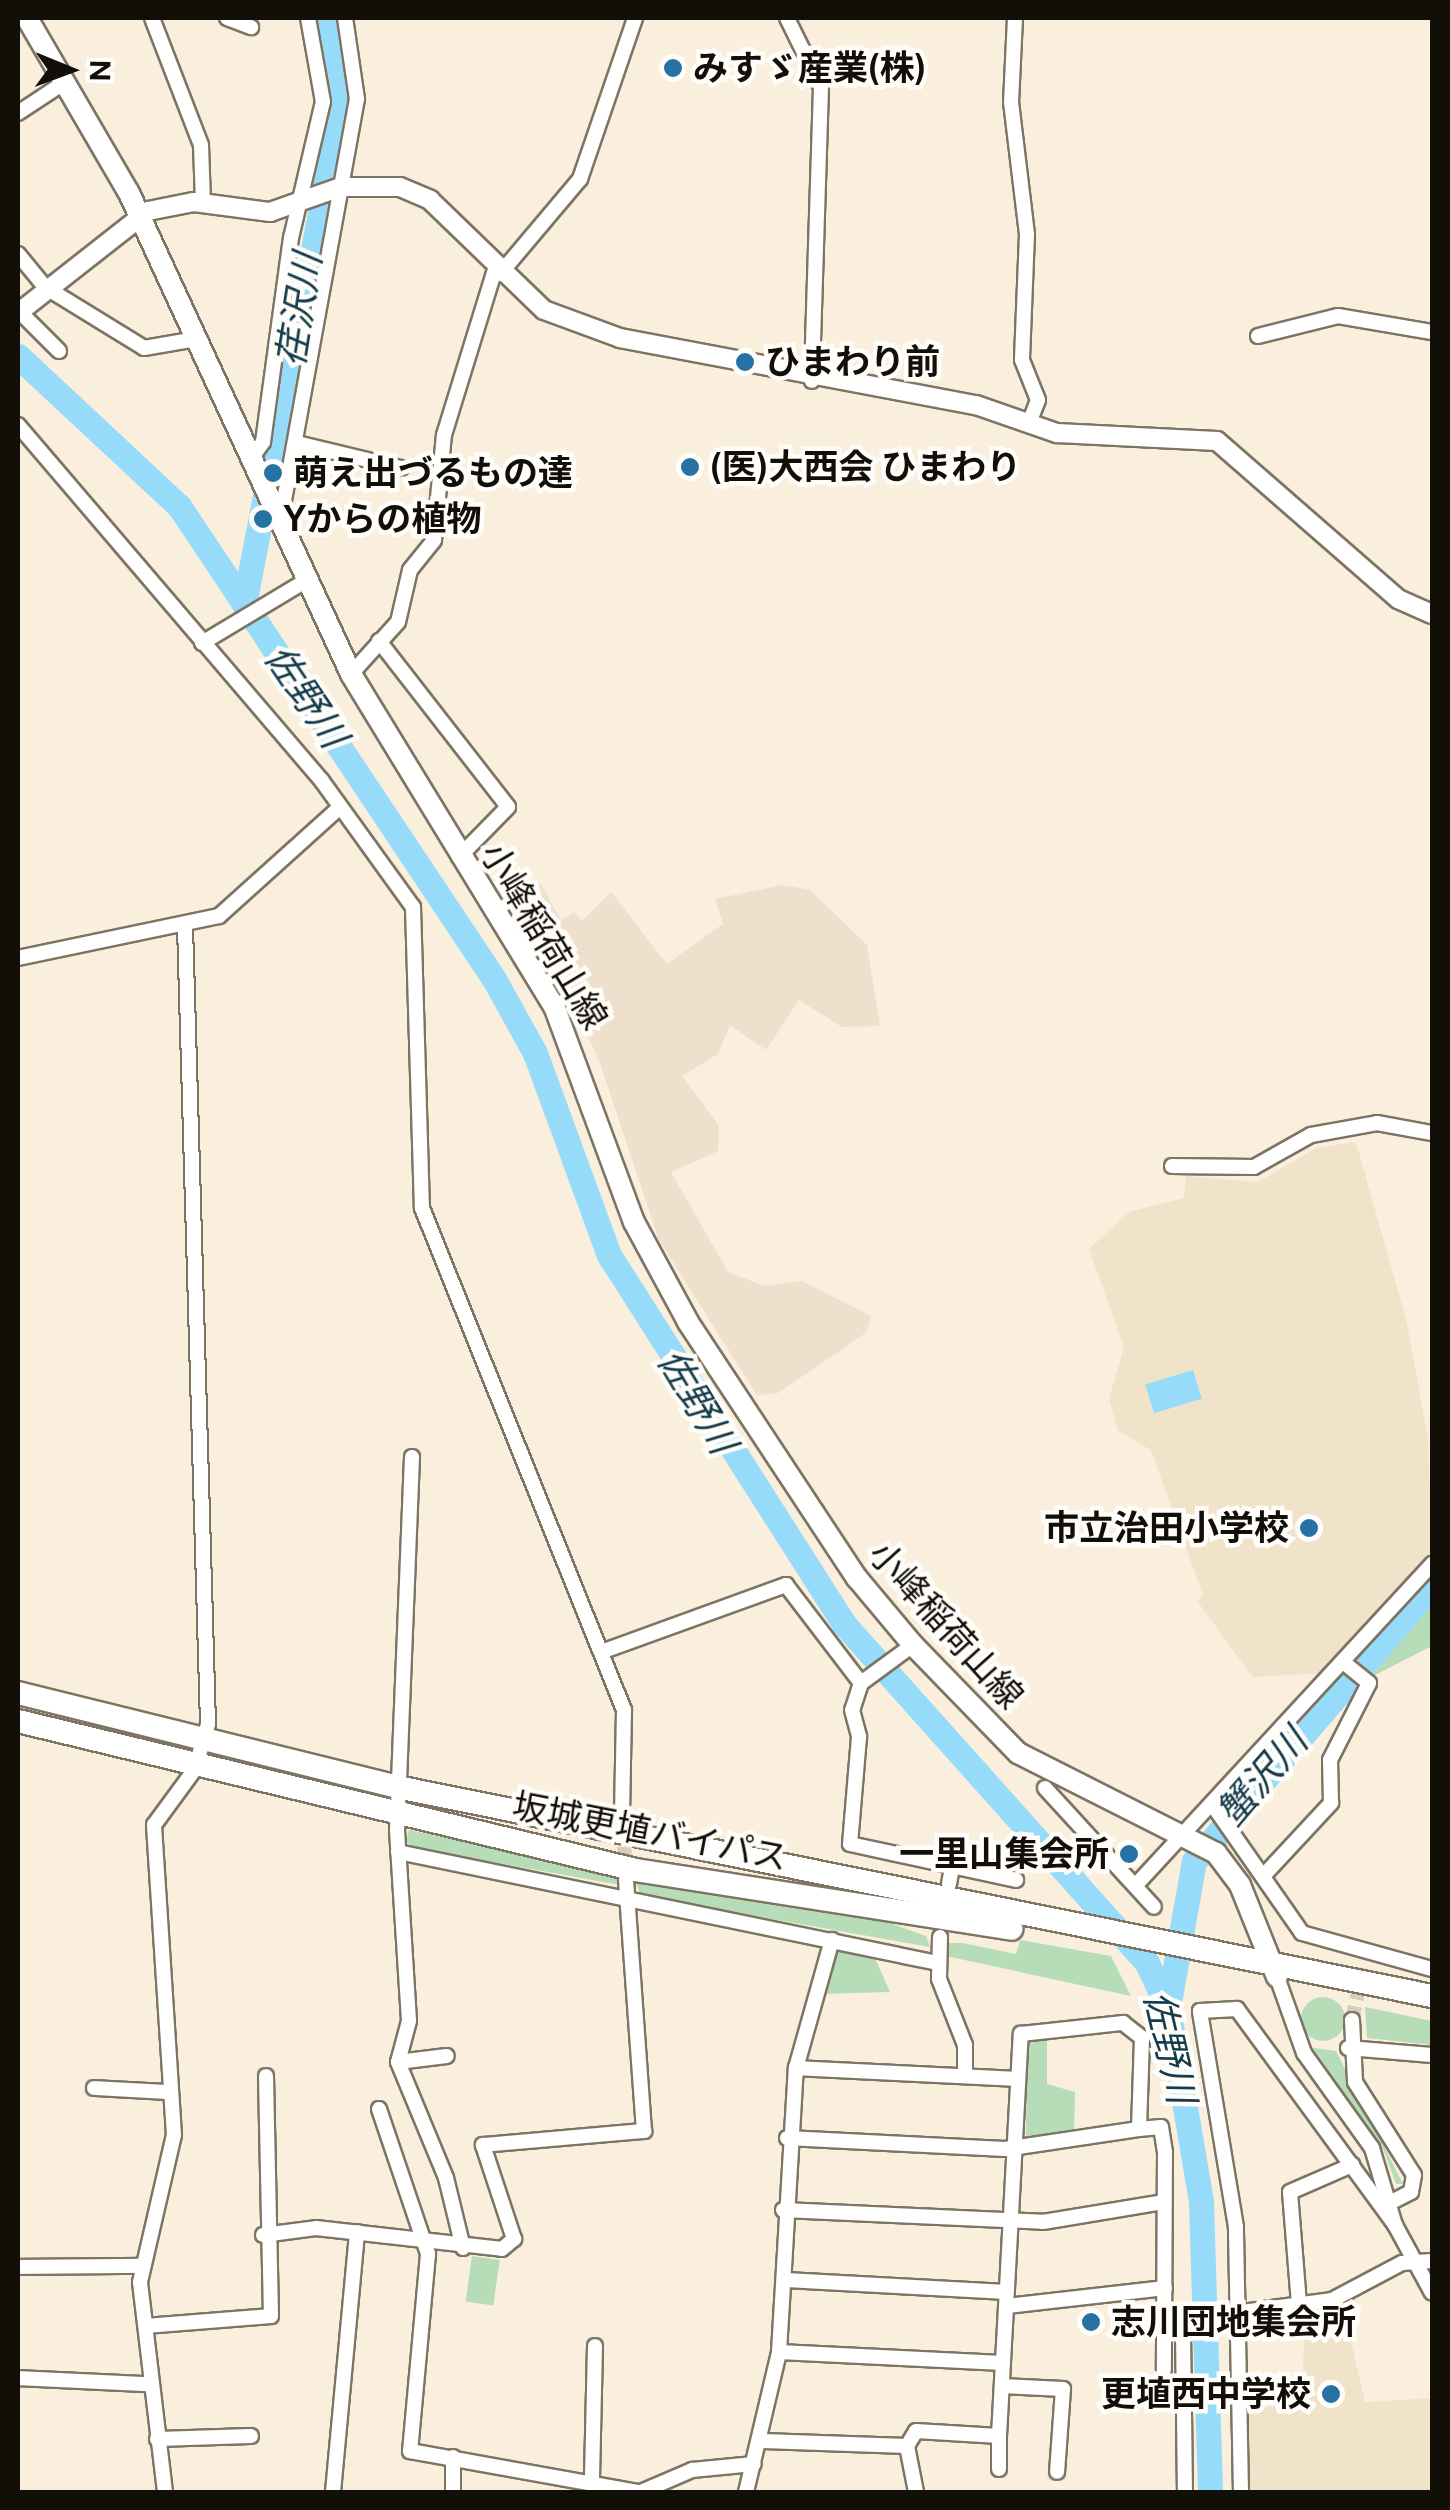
<!DOCTYPE html>
<html>
<head>
<meta charset="utf-8">
<style>
	body { margin:0 }
	#map { position:relative; width:1450px; height:2510px; overflow:hidden; background:#f9efdc; font-family:"Public Sans","Noto Sans JP",sans-serif }
	div>[style] { position:absolute }
	[style*='--x'] { left:calc(var(--x)*1px); top:calc(var(--y)*1px); width:calc(var(--w)*1px); rotate:calc(var(--a)*1deg) }
	.industrial>* { inset:0; background:#efdfcd }
	.built>* { inset:0; background:#f1e3ca }
	.green>* { inset:0; background:#b6dcb8; transform-origin:0 0 }
	.round { border-radius:50% }
	.water>* { inset:0; background:#97dbfa; transform-origin:0 0 }
	.river>* { height:25px; margin:-12.5px; padding:0 12.5px; transform-origin:12.5px; border-radius:12.5px; background:#97dbfa }
	.minor-tunnel>* { height:14px; margin-top:-7px; transform-origin:0; background:repeating-linear-gradient(90deg,#d6cdbc 0 14px,transparent 0 21px) }
	.roads { filter:drop-shadow(2px 0 #7d7464) drop-shadow(-2px 0 #7d7464) drop-shadow(0 2px #7d7464) drop-shadow(0 -2px #7d7464) }
	.minor>* { height:14px; margin:-7px; padding:0 7px; transform-origin:7px; border-radius:7px; background:#fff }
	.tertiary>* { height:18px; margin:-9px; padding:0 9px; transform-origin:9px; border-radius:9px; background:#fff }
	.secondary>* { height:20px; margin:-10px; padding:0 10px; transform-origin:10px; border-radius:10px; background:#fff }
	.trunk>* { height:22px; margin:-11px; padding:0 11px; transform-origin:11px; border-radius:11px; background:#fff }
	.dots>* { width:28px; height:28px; translate:-50% -50%; box-sizing:border-box; border:5px solid #fffdf9; border-radius:50% }
	span { translate:-50% -50%; white-space:nowrap; text-align:center; line-height:1.15; -webkit-text-stroke:9px #fffdf9; paint-order:stroke }
	.poi-label { font-size:35px; color:#120f09; font-weight:700 }
	.left { translate:0 -50%; text-align:left }
	.right { translate:-100% -50%; text-align:right }
	.street-label { font-size:35px; color:#120f09 }
	.water-label { font-size:38px; color:#143c4c; font-style:italic }
	.frame { position:absolute; inset:0; border:20px solid #120f09; pointer-events:none }
	.north { position:absolute; left:20px; top:20px; width:100px; height:100px; -webkit-text-stroke:8px #fffdf9; paint-order:stroke; rotate:91deg; font-size:28px; font-weight:700; line-height:40px; text-align:center; color:#120f09 }
	.north::after { content:''; display:block; margin:auto; width:35px; height:45px; background:#120f09; clip-path:polygon(50% 0,100% 100%,50% 72%,0 100%) }
</style>
</head>
<body>
<div id="map">
	<div class="industrial">
		<i style="clip-path:polygon(540px 883px,561px 920px,574px 912px,582px 921px,611px 892px,667px 964px,723px 924px,715px 899px,783px 885px,810px 890px,867px 945px,880px 1026px,842px 1027px,799px 1000px,766px 1050px,730px 1025px,718px 1054px,682px 1076px,719px 1126px,718px 1151px,671px 1172px,728px 1272px,764px 1286px,802px 1281px,871px 1316px,867px 1332px,778px 1393px,757px 1395px,659px 1240px,599px 1060px,522px 898px)"></i>
	</div>
	<div class="built">
		<i style="clip-path:polygon(1356px 1142px,1407px 1323px,1428px 1439px,1432px 1551px,1324px 1673px,1253px 1677px,1197px 1601px,1203px 1595px,1151px 1450px,1118px 1431px,1109px 1398px,1124px 1347px,1089px 1249px,1129px 1212px,1184px 1198px,1186px 1176px,1258px 1182px,1316px 1148px)"></i>
		<i style="clip-path:polygon(1342px 2302px,1365px 2402px,1432px 2398px,1432px 2492px,1248px 2492px,1248px 2409px,1302px 2403px,1305px 2310px)"></i>
	</div>
	<div class="green">
		<i style="clip-path:polygon(1432px 1595px,1432px 1646px,1375px 1675px,1364px 1672px)"></i>
		<i style="clip-path:polygon(409px 1830px,620px 1876px,620px 1885px,415px 1848px,406px 1842px)"></i>
		<i style="clip-path:polygon(634px 1878px,870px 1916px,926px 1936px,930px 1947px,641px 1896px)"></i>
		<i style="clip-path:polygon(1020px 1940px,1111px 1956px,1131px 1996px,946px 1956px,949px 1943px,962px 1943px,1016px 1954px)"></i>
		<i style="clip-path:polygon(836px 1950px,875px 1958px,890px 1992px,820px 1994px)"></i>
		<i class="round" style="left:1301px;top:1997px;width:44px;height:44px"></i>
		<i style="clip-path:polygon(1365px 2007px,1432px 2021px,1432px 2045px,1367px 2038px)"></i>
		<i style="clip-path:polygon(1047px 2034px,1047px 2084px,1075px 2092px,1074px 2133px,1026px 2136px,1027px 2039px)"></i>
		<i style="clip-path:polygon(1313px 2048px,1336px 2051px,1403px 2184px,1396px 2184px,1384px 2151px)"></i>
		<i style="left:472px;top:2256px;width:28px;height:46px;rotate:8deg"></i>
	</div>
	<div class="water">
		<i style="left:1193px;top:1370px;width:30px;height:50px;rotate:73deg"></i>
	</div>
	<div class="river">
		<i style="--x:18;--y:356;--w:220;--a:43"></i>
		<i style="--x:179;--y:506;--w:568;--a:56.34"></i>
		<i style="--x:494;--y:979;--w:85;--a:61"></i>
		<i style="--x:535;--y:1053;--w:215;--a:69.9"></i>
		<i style="--x:609;--y:1255;--w:437;--a:57.5"></i>
		<i style="--x:844;--y:1624;--w:455;--a:48.2"></i>
		<i style="--x:1147;--y:1963;--w:50;--a:65"></i>
		<i style="--x:1168;--y:2008;--w:197;--a:80.3"></i>
		<i style="--x:1201;--y:2202;--w:290;--a:88.2"></i>
		<i style="--x:244;--y:604;--w:486;--a:-79"></i>
		<i style="--x:337;--y:127;--w:40;--a:-84.3"></i>
		<i style="--x:341;--y:87;--w:71;--a:-102.3"></i>
		<i style="--x:1168;--y:2008;--w:149;--a:-80"></i>
		<i style="--x:1194;--y:1861;--w:364;--a:-49.2"></i>
	</div>
	<div class="minor-tunnel">
		<i style="--x:623;--y:1826;--w:48;--a:86.4"></i>
		<i style="--x:1352;--y:2020;--w:53;--a:-78.1"></i>
	</div>
	<div class="roads">
		<div class="minor">
			<i style="--x:152;--y:18;--w:136;--a:68.9"></i>
			<i style="--x:201;--y:145;--w:58;--a:88"></i>
			<i style="--x:227;--y:18;--w:26;--a:21"></i>
			<i style="--x:787;--y:18;--w:77;--a:63.8"></i>
			<i style="--x:821;--y:87;--w:294;--a:91.8"></i>
			<i style="--x:1015;--y:18;--w:84;--a:92.7"></i>
			<i style="--x:1011;--y:102;--w:133;--a:83.1"></i>
			<i style="--x:1027;--y:234;--w:126;--a:92.3"></i>
			<i style="--x:1022;--y:360;--w:43;--a:68.2"></i>
			<i style="--x:1038;--y:400;--w:25;--a:111"></i>
			<i style="--x:18;--y:113;--w:56;--a:-33.4"></i>
			<i style="--x:18;--y:254;--w:43;--a:50.7"></i>
			<i style="--x:45;--y:287;--w:116;--a:31.6"></i>
			<i style="--x:144;--y:348;--w:53;--a:-9.8"></i>
			<i style="--x:500;--y:274;--w:124;--a:-49.9"></i>
			<i style="--x:580;--y:179;--w:170;--a:-71.1"></i>
			<i style="--x:18;--y:310;--w:58;--a:45"></i>
			<i style="--x:1258;--y:336;--w:82;--a:-14"></i>
			<i style="--x:1338;--y:316;--w:95;--a:9.7"></i>
			<i style="--x:18;--y:425;--w:468;--a:49.5"></i>
			<i style="--x:322;--y:781;--w:155;--a:54.2"></i>
			<i style="--x:413;--y:907;--w:301;--a:88.3"></i>
			<i style="--x:422;--y:1208;--w:541;--a:68.08"></i>
			<i style="--x:624;--y:1710;--w:107;--a:91.1"></i>
			<i style="--x:297;--y:443;--w:107;--a:13.5"></i>
			<i style="--x:251;--y:459;--w:21;--a:-55"></i>
			<i style="--x:263;--y:442;--w:206;--a:-82.2"></i>
			<i style="--x:291;--y:238;--w:140;--a:-76.8"></i>
			<i style="--x:323;--y:102;--w:85;--a:-100.1"></i>
			<i style="--x:281;--y:517;--w:425;--a:-79.7"></i>
			<i style="--x:357;--y:99;--w:82;--a:-98.4"></i>
			<i style="--x:379;--y:641;--w:210;--a:52.1"></i>
			<i style="--x:508;--y:807;--w:70;--a:134.4"></i>
			<i style="--x:202;--y:643;--w:122;--a:-31"></i>
			<i style="--x:351;--y:674;--w:70;--a:-47.9"></i>
			<i style="--x:398;--y:622;--w:53;--a:-77"></i>
			<i style="--x:410;--y:570;--w:38;--a:-51"></i>
			<i style="--x:434;--y:540;--w:105;--a:-84.6"></i>
			<i style="--x:444;--y:435;--w:174;--a:-72.9"></i>
			<i style="--x:18;--y:958;--w:205;--a:-11.8"></i>
			<i style="--x:219;--y:916;--w:161;--a:-42"></i>
			<i style="--x:1172;--y:1166;--w:82;--a:0.7"></i>
			<i style="--x:1254;--y:1167;--w:65;--a:-29.3"></i>
			<i style="--x:1311;--y:1135;--w:67;--a:-10.3"></i>
			<i style="--x:1377;--y:1123;--w:56;--a:10.3"></i>
			<i style="--x:412;--y:1457;--w:373;--a:92.3"></i>
			<i style="--x:397;--y:1830;--w:191;--a:86.4"></i>
			<i style="--x:409;--y:2021;--w:42;--a:105"></i>
			<i style="--x:398;--y:2062;--w:126;--a:67.5"></i>
			<i style="--x:446;--y:2178;--w:72;--a:76.3"></i>
			<i style="--x:601;--y:1652;--w:197;--a:-19.9"></i>
			<i style="--x:786;--y:1585;--w:123;--a:52.6"></i>
			<i style="--x:861;--y:1683;--w:28;--a:108"></i>
			<i style="--x:852;--y:1710;--w:28;--a:75"></i>
			<i style="--x:859;--y:1737;--w:107;--a:94.8"></i>
			<i style="--x:850;--y:1844;--w:170;--a:12.2"></i>
			<i style="--x:861;--y:1683;--w:64;--a:-36.2"></i>
			<i style="--x:1045;--y:1788;--w:161;--a:47.5"></i>
			<i style="--x:1212;--y:1804;--w:157;--a:55.1"></i>
			<i style="--x:1302;--y:1933;--w:135;--a:15.5"></i>
			<i style="--x:398;--y:1852;--w:551;--a:11.62"></i>
			<i style="--x:1266;--y:1873;--w:96;--a:-47.1"></i>
			<i style="--x:1331;--y:1803;--w:43;--a:-91.3"></i>
			<i style="--x:1330;--y:1760;--w:86;--a:-63.1"></i>
			<i style="--x:1369;--y:1683;--w:32;--a:-141"></i>
			<i style="--x:949;--y:1884;--w:17;--a:-80"></i>
			<i style="--x:1136;--y:1885;--w:437;--a:-47.3"></i>
			<i style="--x:940;--y:1937;--w:42;--a:91.4"></i>
			<i style="--x:939;--y:1979;--w:71;--a:68.5"></i>
			<i style="--x:965;--y:2045;--w:31;--a:90"></i>
			<i style="--x:1277;--y:1977;--w:81;--a:70.4"></i>
			<i style="--x:1304;--y:2053;--w:117;--a:54.4"></i>
			<i style="--x:1372;--y:2148;--w:80;--a:73.4"></i>
			<i style="--x:1395;--y:2225;--w:77;--a:61.4"></i>
			<i style="--x:1352;--y:2020;--w:62;--a:87.2"></i>
			<i style="--x:1355;--y:2082;--w:110;--a:57.6"></i>
			<i style="--x:1414;--y:2175;--w:17;--a:100"></i>
			<i style="--x:1411;--y:2192;--w:22;--a:153"></i>
			<i style="--x:1348;--y:2048;--w:84;--a:4.8"></i>
			<i style="--x:398;--y:2062;--w:49;--a:-7"></i>
			<i style="--x:796;--y:2068;--w:221;--a:2.8"></i>
			<i style="--x:94;--y:2088;--w:75;--a:3.1"></i>
			<i style="--x:379;--y:2109;--w:153;--a:71.3"></i>
			<i style="--x:428;--y:2254;--w:198;--a:95.2"></i>
			<i style="--x:410;--y:2451;--w:231;--a:10.2"></i>
			<i style="--x:787;--y:2138;--w:218;--a:2.9"></i>
			<i style="--x:1005;--y:2149;--w:135;--a:-8.5"></i>
			<i style="--x:783;--y:2210;--w:260;--a:2.6"></i>
			<i style="--x:1043;--y:2222;--w:123;--a:-9.4"></i>
			<i style="--x:263;--y:2235;--w:53;--a:-7.5"></i>
			<i style="--x:316;--y:2228;--w:187;--a:6.4"></i>
			<i style="--x:502;--y:2249;--w:16;--a:-40"></i>
			<i style="--x:514;--y:2239;--w:99;--a:-108.3"></i>
			<i style="--x:483;--y:2145;--w:162;--a:-5"></i>
			<i style="--x:644;--y:2131;--w:252;--a:-94.1"></i>
			<i style="--x:18;--y:2267;--w:125;--a:-0.5"></i>
			<i style="--x:786;--y:2280;--w:221;--a:3.1"></i>
			<i style="--x:1299;--y:2304;--w:112;--a:-94.6"></i>
			<i style="--x:1290;--y:2192;--w:68;--a:-23.5"></i>
			<i style="--x:1007;--y:2306;--w:159;--a:-6.5"></i>
			<i style="--x:1165;--y:2308;--w:29;--a:52"></i>
			<i style="--x:1183;--y:2331;--w:161;--a:89.3"></i>
			<i style="--x:1242;--y:2312;--w:91;--a:-7.6"></i>
			<i style="--x:1332;--y:2300;--w:79;--a:-27.9"></i>
			<i style="--x:1402;--y:2263;--w:30;--a:-4"></i>
			<i style="--x:146;--y:2326;--w:125;--a:-4.6"></i>
			<i style="--x:271;--y:2316;--w:240;--a:-91.2"></i>
			<i style="--x:779;--y:2352;--w:224;--a:2.8"></i>
			<i style="--x:18;--y:2378;--w:129;--a:2.7"></i>
			<i style="--x:1002;--y:2386;--w:61;--a:2.8"></i>
			<i style="--x:1063;--y:2389;--w:83;--a:94.1"></i>
			<i style="--x:1178;--y:2392;--w:64;--a:4.5"></i>
			<i style="--x:157;--y:2439;--w:94;--a:-1.8"></i>
			<i style="--x:763;--y:2441;--w:144;--a:2"></i>
			<i style="--x:999;--y:2469;--w:33;--a:-90"></i>
			<i style="--x:592;--y:2478;--w:132;--a:-88.7"></i>
			<i style="--x:165;--y:2492;--w:211;--a:-96.8"></i>
			<i style="--x:140;--y:2282;--w:151;--a:-77"></i>
			<i style="--x:174;--y:2135;--w:311;--a:-93.7"></i>
			<i style="--x:154;--y:1825;--w:69;--a:-53.8"></i>
			<i style="--x:195;--y:1769;--w:47;--a:-73.9"></i>
			<i style="--x:208;--y:1724;--w:800;--a:-91.65"></i>
			<i style="--x:333;--y:2492;--w:261;--a:-84.7"></i>
			<i style="--x:453;--y:2492;--w:35;--a:-90"></i>
			<i style="--x:641;--y:2492;--w:56;--a:-23.3"></i>
			<i style="--x:692;--y:2470;--w:62;--a:-5.5"></i>
			<i style="--x:746;--y:2492;--w:144;--a:-76.7"></i>
			<i style="--x:779;--y:2352;--w:285;--a:-86.6"></i>
			<i style="--x:796;--y:2068;--w:133;--a:-74.3"></i>
			<i style="--x:916;--y:2492;--w:47;--a:-101.1"></i>
			<i style="--x:907;--y:2446;--w:17;--a:-59"></i>
			<i style="--x:916;--y:2431;--w:83;--a:3.4"></i>
			<i style="--x:999;--y:2436;--w:403;--a:-86.9"></i>
			<i style="--x:1021;--y:2034;--w:103;--a:-6.2"></i>
			<i style="--x:1123;--y:2023;--w:24;--a:38"></i>
			<i style="--x:1142;--y:2038;--w:91;--a:91.9"></i>
			<i style="--x:1139;--y:2129;--w:22;--a:-5"></i>
			<i style="--x:1161;--y:2127;--w:25;--a:81"></i>
			<i style="--x:1165;--y:2152;--w:218;--a:90.3"></i>
			<i style="--x:1241;--y:2492;--w:265;--a:-91.1"></i>
			<i style="--x:1236;--y:2227;--w:219;--a:-99.5"></i>
			<i style="--x:1200;--y:2011;--w:37;--a:-3"></i>
			<i style="--x:1237;--y:2009;--w:268;--a:53.8"></i>
		</div>
		<div class="tertiary">
			<i style="--x:18;--y:313;--w:165;--a:-38.1"></i>
			<i style="--x:148;--y:211;--w:47;--a:-11.1"></i>
			<i style="--x:194;--y:202;--w:77;--a:7.5"></i>
			<i style="--x:270;--y:212;--w:75;--a:-19.4"></i>
			<i style="--x:341;--y:187;--w:59;--a:0"></i>
			<i style="--x:400;--y:187;--w:33;--a:23"></i>
			<i style="--x:430;--y:200;--w:158;--a:44"></i>
			<i style="--x:544;--y:310;--w:81;--a:20.2"></i>
			<i style="--x:620;--y:338;--w:362;--a:10.7"></i>
			<i style="--x:976;--y:405;--w:86;--a:19.1"></i>
			<i style="--x:1057;--y:433;--w:160;--a:2.9"></i>
			<i style="--x:1217;--y:441;--w:240;--a:41.1"></i>
			<i style="--x:1398;--y:599;--w:37;--a:24"></i>
		</div>
		<div class="secondary">
			<i style="--x:27;--y:18;--w:203;--a:59.8"></i>
			<i style="--x:129;--y:193;--w:530;--a:65.22"></i>
			<i style="--x:351;--y:674;--w:389;--a:58.6"></i>
			<i style="--x:554;--y:1006;--w:230;--a:69.7"></i>
			<i style="--x:634;--y:1222;--w:114;--a:61.6"></i>
			<i style="--x:688;--y:1322;--w:307;--a:56.6"></i>
			<i style="--x:857;--y:1578;--w:87;--a:50.1"></i>
			<i style="--x:913;--y:1645;--w:151;--a:45.8"></i>
			<i style="--x:1018;--y:1753;--w:222;--a:26.8"></i>
			<i style="--x:1216;--y:1853;--w:40;--a:53"></i>
			<i style="--x:1240;--y:1885;--w:99;--a:68.1"></i>
		</div>
		<div class="trunk">
			<i style="--x:18;--y:1693;--w:396;--a:13.9"></i>
			<i style="--x:402;--y:1788;--w:1051;--a:11.42"></i>
			<i style="--x:18;--y:1721;--w:636;--a:13.56"></i>
			<i style="--x:636;--y:1870;--w:380;--a:8.9"></i>
		</div>
	</div>
	<div class="dots">
		<i style="left:673px;top:68px;background:#2772a5"></i>
		<i style="left:745px;top:362px;background:#2772a5"></i>
		<i style="left:690px;top:467px;background:#2772a5"></i>
		<i style="left:273px;top:473px;background:#2772a5"></i>
		<i style="left:263px;top:519px;background:#2772a5"></i>
		<i style="left:1309px;top:1528px;background:#2772a5"></i>
		<i style="left:1129px;top:1854px;background:#2772a5"></i>
		<i style="left:1091px;top:2322px;background:#2772a5"></i>
		<i style="left:1331px;top:2394px;background:#2772a5"></i>
	</div>
	<div class="poi-label">
		<span class="left" style="left:693px;top:68px">みすゞ産業(株)</span>
		<span class="left" style="left:765px;top:362px">ひまわり前</span>
		<span class="left" style="left:710px;top:467px">(医)大西会 ひまわり</span>
		<span class="left" style="left:293px;top:473px">萌え出づるもの達</span>
		<span class="left" style="left:283px;top:519px">Yからの植物</span>
		<span class="right" style="left:1289px;top:1528px">市立治田小学校</span>
		<span class="right" style="left:1109px;top:1854px">一里山集会所</span>
		<span class="left" style="left:1111px;top:2322px">志川団地集会所</span>
		<span class="right" style="left:1311px;top:2394px">更埴西中学校</span>
	</div>
	<div class="street-label">
		<span style="left:544px;top:936px;rotate:59deg">小峰稲荷山線</span>
		<span style="left:946px;top:1625px;rotate:48deg">小峰稲荷山線</span>
		<span style="left:650px;top:1832px;rotate:11deg">坂城更埴バイパス</span>
	</div>
	<div class="water-label">
		<span style="left:299px;top:310px;rotate:-81deg">荏沢川</span>
		<span style="left:306px;top:696px;rotate:56deg">佐野川</span>
		<span style="left:697px;top:1401px;rotate:59deg">佐野川</span>
		<span style="left:1262px;top:1777px;rotate:-49deg">蟹沢川</span>
		<span style="left:1170px;top:2047px;rotate:77deg">佐野川</span>
	</div>
	<div class="frame"></div>
	<div class="north">N</div>
</div>
</body>
</html>
